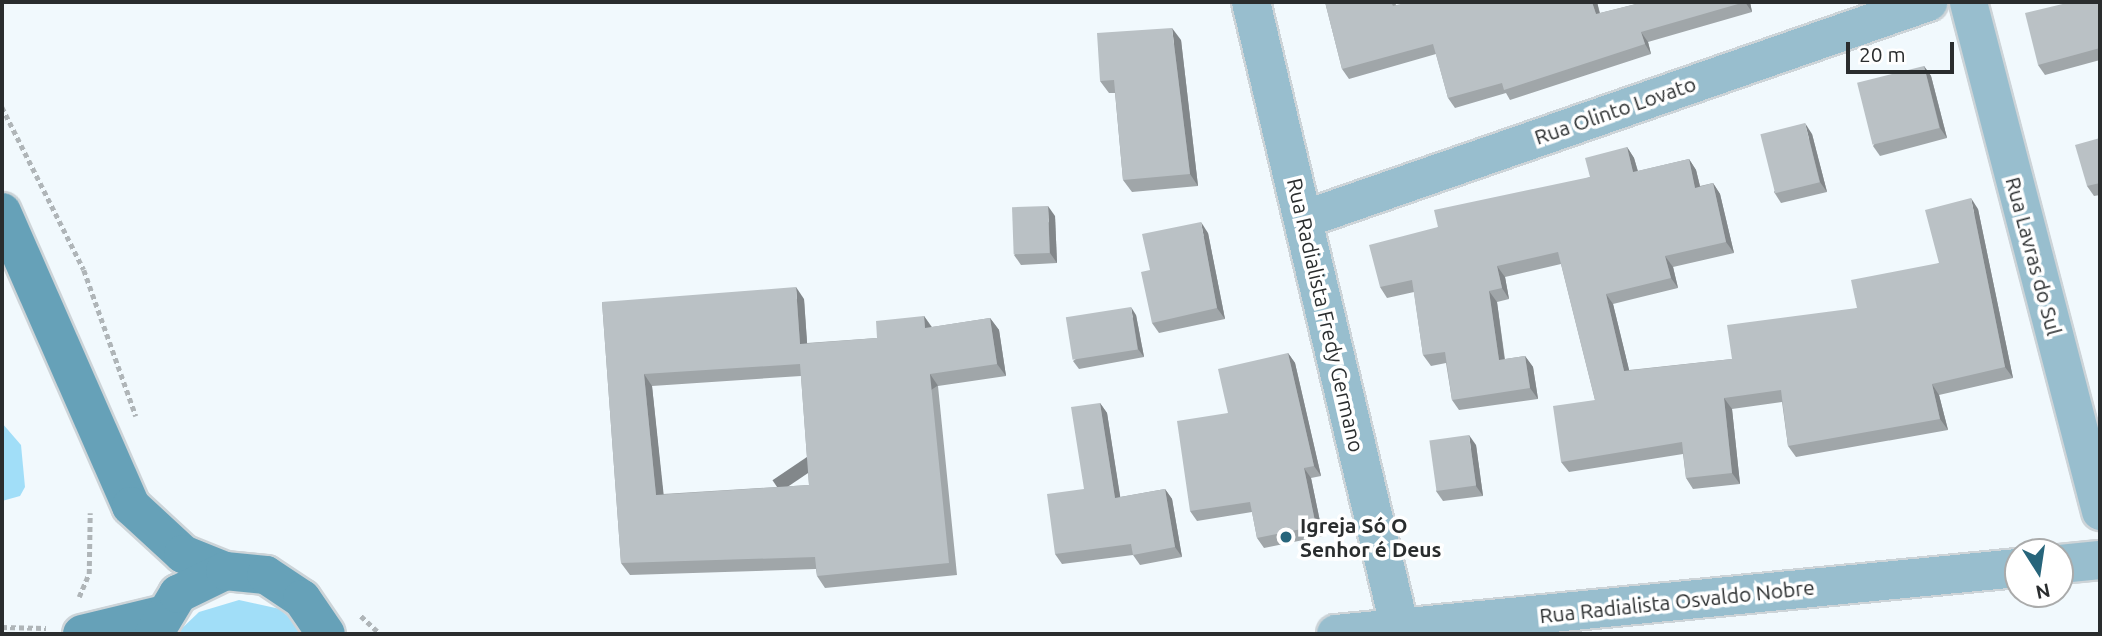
<!DOCTYPE html>
<html>
<head>
<meta charset="utf-8">
<style>
	body { margin:0 }
	#map { position:relative; width:2102px; height:636px; overflow:hidden; background:#f1f9fd; font-family:Ubuntu,sans-serif }
	div>[style] { position:absolute }
	[style*='--x'] { left:calc(var(--x)*1px); top:calc(var(--y)*1px); width:calc(var(--w)*1px); rotate:calc(var(--a)*1deg) }
	.green>* { inset:0; background:#a1def8 }
	.path>* { height:4.5px; margin-top:-2.25px; transform-origin:0; background:repeating-linear-gradient(90deg,#afb5b8 0 5px,transparent 0 8.5px) }
	.roads { filter:drop-shadow(2px 0 #cdd4d8) drop-shadow(-2px 0 #cdd4d8) drop-shadow(0 2px #cdd4d8) drop-shadow(0 -2px #cdd4d8) }
	.minor>* { height:37px; margin:-18.5px; padding:0 18.5px; transform-origin:18.5px; border-radius:18.5px; background:#98bece }
	.tertiary>* { height:38px; margin:-19px; padding:0 19px; transform-origin:19px; border-radius:19px; background:#98bece }
	.secondary>* { height:38px; margin:-19px; padding:0 19px; transform-origin:19px; border-radius:19px; background:#66a1b8 }
	.wall>* { inset:0; background:#a0a6a9 }
	.shaded-wall>* { inset:0; background:#82878a; transform-origin:0 0 }
	.building>* { inset:0; background:#bac1c5; transform-origin:0 0 }
	.dots>* { width:19px; height:19px; translate:-50% -50%; box-sizing:border-box; border:4px solid #fff; border-radius:50% }
	span { translate:-50% -50%; white-space:nowrap; text-align:center; line-height:1.15; -webkit-text-stroke:7px #fff; paint-order:stroke }
	.street-label { font-size:21px; color:#2a2d2e }
	.poi-label { font-size:21px; color:#2a2d2e; font-weight:700 }
	.left { translate:0 -50%; text-align:left }
	.frame { position:absolute; inset:0; border:4px solid #2a2d2e; pointer-events:none }
	.north { position:absolute; left:2004px; top:538px; width:70px; height:70px; box-sizing:border-box; background:#fff; border:2px solid #aaabab; border-radius:50%; rotate:168deg; font-size:19px; font-weight:700; line-height:28px; text-align:center; color:#2a2d2e }
	.north::after { content:''; display:block; margin:auto; width:24px; height:32px; background:#27657b; clip-path:polygon(50% 0,100% 100%,50% 72%,0 100%) }
	.scale { position:absolute; left:1846px; top:42px; width:108px; height:32px; box-sizing:border-box; border:4px solid #2a2d2e; border-top:0; padding-left:9px; font-size:21px; line-height:24px; white-space:nowrap; color:#2a2d2e; -webkit-text-stroke:5px #fff; paint-order:stroke }
</style>
</head>
<body>
<div id="map">
	<div class="green">
		<i style="clip-path:polygon(2px 423px,21px 445px,25px 487px,20px 496px,2px 501px)"></i>
		<i style="clip-path:polygon(239px 600px,280px 609px,307px 634px,176px 634px,199px 612px)"></i>
	</div>
	<div class="path">
		<i style="--x:2;--y:107;--w:182;--a:63.3"></i>
		<i style="--x:84;--y:270;--w:155;--a:70.4"></i>
		<i style="--x:79;--y:597;--w:25;--a:-67"></i>
		<i style="--x:89;--y:574;--w:61;--a:-89.1"></i>
		<i style="--x:361;--y:616;--w:26;--a:43"></i>
		<i style="--x:2;--y:627;--w:44;--a:1.3"></i>
	</div>
	<div class="roads">
		<div class="minor">
			<i style="--x:1968;--y:2;--w:526;--a:75.46"></i>
			<i style="--x:1303;--y:219;--w:662;--a:-19.15"></i>
		</div>
		<div class="tertiary">
			<i style="--x:1251;--y:2;--w:644;--a:76.63"></i>
			<i style="--x:2060;--y:564;--w:40;--a:-5.7"></i>
			<i style="--x:1336;--y:634;--w:685;--a:-5.53"></i>
		</div>
		<div class="secondary">
			<i style="--x:2;--y:212;--w:321;--a:66.3"></i>
			<i style="--x:131;--y:506;--w:71;--a:42.7"></i>
			<i style="--x:183;--y:554;--w:45;--a:22"></i>
			<i style="--x:82;--y:634;--w:81;--a:-13.5"></i>
			<i style="--x:154;--y:634;--w:47;--a:-59"></i>
			<i style="--x:178;--y:594;--w:52;--a:-26.1"></i>
			<i style="--x:225;--y:571;--w:41;--a:5.6"></i>
			<i style="--x:266;--y:575;--w:43;--a:33.7"></i>
			<i style="--x:302;--y:599;--w:42;--a:55.6"></i>
		</div>
	</div>
	<div class="wall">
		<i style="clip-path:polygon(1325px 2px,1395px 2px,1396px 5px,1531px 2px,1597px 2px,1600px 13px,1644px 2px,1750px 2px,1752px 12px,1648px 42px,1651px 54px,1510px 100px,1506px 93px,1455px 108px,1448px 98px,1436px 54px,1349px 79px,1342px 69px)"></i>
		<i style="clip-path:polygon(2100px 2px,2100px 60px,2045px 75px,2038px 65px)"></i>
		<i style="clip-path:polygon(1181px 40px,1198px 186px,1132px 192px,1123px 180px,1115px 93px,1109px 93px,1100px 81px)"></i>
		<i style="clip-path:polygon(1924px 66px,1931px 76px,1947px 138px,1880px 156px,1873px 146px)"></i>
		<i style="clip-path:polygon(1812px 134px,1827px 192px,1781px 203px,1774px 192px)"></i>
		<i style="clip-path:polygon(2100px 138px,2100px 195px,2094px 196px,2087px 186px)"></i>
		<i style="clip-path:polygon(1627px 147px,1634px 158px,1638px 171px,1689px 159px,1696px 170px,1700px 186px,1713px 183px,1720px 194px,1734px 253px,1673px 267px,1678px 288px,1613px 304px,1629px 370px,1732px 359px,1857px 308px,1939px 263px,1978px 209px,2013px 378px,1939px 395px,1948px 430px,1796px 457px,1788px 446px,1782px 402px,1732px 409px,1740px 484px,1693px 489px,1686px 478px,1683px 454px,1569px 472px,1561px 462px,1595px 400px,1561px 264px,1505px 277px,1509px 299px,1497px 302px,1505px 359px,1525px 356px,1533px 367px,1538px 399px,1459px 410px,1452px 400px,1446px 363px,1431px 366px,1423px 355px,1414px 292px,1387px 298px,1380px 287px,1438px 227px,1590px 177px)"></i>
		<i style="clip-path:polygon(1055px 216px,1057px 263px,1021px 265px,1014px 255px)"></i>
		<i style="clip-path:polygon(1208px 233px,1225px 319px,1159px 333px,1152px 323px,1150px 270px)"></i>
		<i style="clip-path:polygon(evenodd,804px 299px,807px 343px,877px 338px,924px 316px,932px 327px,990px 318px,999px 330px,1006px 376px,938px 386px,957px 575px,825px 588px,817px 576px,816px 569px,630px 575px,621px 563px,602px 302px,804px 299px,801px 376px,809px 485px,663px 494px,652px 386px,801px 376px)"></i>
		<i style="clip-path:polygon(1136px 315px,1144px 357px,1079px 369px,1073px 361px)"></i>
		<i style="clip-path:polygon(1288px 353px,1295px 363px,1321px 476px,1311px 478px,1323px 536px,1264px 548px,1257px 538px,1252px 512px,1197px 521px,1190px 511px,1228px 413px)"></i>
		<i style="clip-path:polygon(1100px 403px,1107px 413px,1120px 497px,1165px 489px,1172px 499px,1182px 557px,1140px 565px,1133px 555px,1062px 564px,1055px 554px,1084px 489px)"></i>
		<i style="clip-path:polygon(1476px 445px,1483px 496px,1443px 501px,1436px 491px)"></i>
	</div>
	<div class="shaded-wall">
		<i style="clip-path:polygon(1592px 2px,1597px 2px,1602px 24px,1596px 14px)"></i>
		<i style="clip-path:polygon(1745px 2px,1750px 2px,1752px 12px)"></i>
		<i style="clip-path:polygon(1172px 28px,1181px 40px,1198px 186px,1190px 174px)"></i>
		<i style="clip-path:polygon(1641px 32px,1648px 42px,1651px 54px,1645px 44px)"></i>
		<i style="clip-path:polygon(1924px 66px,1931px 76px,1947px 138px,1940px 128px)"></i>
		<i style="clip-path:polygon(1805px 123px,1812px 134px,1827px 192px,1820px 182px)"></i>
		<i style="clip-path:polygon(1627px 147px,1634px 158px,1641px 183px,1633px 172px)"></i>
		<i style="clip-path:polygon(1689px 159px,1696px 170px,1703px 199px,1695px 188px)"></i>
		<i style="clip-path:polygon(1713px 183px,1720px 194px,1734px 253px,1726px 242px)"></i>
		<i style="clip-path:polygon(1971px 198px,1978px 209px,2013px 378px,2005px 367px)"></i>
		<i style="clip-path:polygon(1048px 206px,1055px 216px,1057px 263px,1050px 253px)"></i>
		<i style="clip-path:polygon(1201px 222px,1208px 233px,1225px 319px,1217px 308px)"></i>
		<i style="clip-path:polygon(1665px 256px,1673px 267px,1678px 288px,1671px 278px)"></i>
		<i style="clip-path:polygon(1497px 266px,1505px 277px,1509px 299px,1502px 288px)"></i>
		<i style="clip-path:polygon(796px 287px,804px 299px,808px 356px,800px 344px)"></i>
		<i style="clip-path:polygon(1489px 291px,1497px 302px,1506px 371px,1499px 360px)"></i>
		<i style="clip-path:polygon(1606px 294px,1613px 304px,1632px 382px,1624px 371px)"></i>
		<i style="clip-path:polygon(1131px 307px,1136px 315px,1144px 357px,1138px 349px)"></i>
		<i style="clip-path:polygon(924px 316px,932px 328px,925px 328px)"></i>
		<i style="clip-path:polygon(990px 318px,999px 330px,1006px 376px,997px 364px)"></i>
		<i style="clip-path:polygon(1288px 353px,1295px 363px,1321px 476px,1314px 466px)"></i>
		<i style="clip-path:polygon(1525px 356px,1533px 367px,1538px 399px,1530px 388px)"></i>
		<i style="clip-path:polygon(644px 374px,652px 386px,665px 507px,656px 495px)"></i>
		<i style="left:930px;top:374px;width:14px;height:190px;rotate:56deg"></i>
		<i style="clip-path:polygon(1932px 384px,1939px 395px,1948px 430px,1940px 419px)"></i>
		<i style="clip-path:polygon(1724px 398px,1732px 409px,1740px 484px,1732px 473px)"></i>
		<i style="clip-path:polygon(1100px 403px,1107px 413px,1122px 508px,1115px 498px)"></i>
		<i style="clip-path:polygon(1469px 435px,1476px 445px,1483px 496px,1476px 486px)"></i>
		<i style="clip-path:polygon(1304px 468px,1311px 478px,1323px 536px,1316px 526px)"></i>
		<i style="clip-path:polygon(1165px 489px,1172px 499px,1182px 557px,1175px 547px)"></i>
	</div>
	<div class="building">
		<i style="clip-path:polygon(1325px 2px,1391px 2px,1393px 6px,1408px 2px,1525px 2px,1525px 3px,1531px 2px,1592px 2px,1596px 14px,1644px 2px,1745px 2px,1641px 32px,1645px 44px,1504px 90px,1502px 83px,1448px 98px,1433px 44px,1342px 69px)"></i>
		<i style="clip-path:polygon(2071px 2px,2100px 2px,2100px 48px,2038px 65px,2025px 13px)"></i>
		<i style="clip-path:polygon(1172px 28px,1190px 174px,1123px 180px,1114px 80px,1100px 81px,1097px 33px)"></i>
		<i style="left:1924px;top:66px;width:64px;height:69px;rotate:76deg"></i>
		<i style="left:1805px;top:123px;width:61px;height:46px;rotate:76deg"></i>
		<i style="clip-path:polygon(2100px 138px,2100px 183px,2087px 186px,2075px 145px)"></i>
		<i style="clip-path:polygon(1627px 147px,1633px 172px,1689px 159px,1695px 188px,1713px 183px,1726px 242px,1665px 256px,1671px 278px,1606px 294px,1624px 371px,1732px 359px,1727px 325px,1857px 308px,1851px 280px,1939px 263px,1925px 210px,1971px 198px,2005px 367px,1932px 384px,1940px 419px,1788px 446px,1781px 390px,1724px 398px,1732px 473px,1686px 478px,1682px 442px,1561px 462px,1553px 406px,1595px 400px,1558px 252px,1497px 266px,1502px 288px,1489px 291px,1499px 360px,1525px 356px,1530px 388px,1452px 400px,1445px 352px,1423px 355px,1412px 280px,1380px 287px,1369px 245px,1438px 227px,1434px 210px,1590px 177px,1585px 158px)"></i>
		<i style="left:1048px;top:206px;width:47px;height:36px;rotate:88deg"></i>
		<i style="clip-path:polygon(1201px 222px,1217px 308px,1152px 323px,1141px 272px,1150px 270px,1142px 234px)"></i>
		<i style="clip-path:polygon(evenodd,796px 287px,800px 344px,877px 338px,876px 321px,924px 316px,925px 328px,990px 318px,997px 364px,930px 374px,949px 563px,817px 576px,815px 557px,621px 563px,602px 302px,796px 287px,800px 364px,809px 485px,656px 495px,644px 374px,800px 364px)"></i>
		<i style="left:1131px;top:307px;width:43px;height:66px;rotate:81deg"></i>
		<i style="clip-path:polygon(1288px 353px,1314px 466px,1304px 468px,1316px 526px,1257px 538px,1250px 502px,1190px 511px,1177px 421px,1228px 413px,1218px 369px)"></i>
		<i style="clip-path:polygon(1100px 403px,1115px 498px,1165px 489px,1175px 547px,1133px 555px,1131px 544px,1055px 554px,1047px 494px,1084px 489px,1071px 407px)"></i>
		<i style="left:1469px;top:435px;width:51px;height:40px;rotate:82deg"></i>
	</div>
	<div class="dots">
		<i style="left:1286px;top:537px;background:#27657b"></i>
	</div>
	<div class="street-label">
		<span style="left:1615px;top:110px;rotate:-19deg">Rua Olinto Lovato</span>
		<span style="left:2034px;top:256px;rotate:75deg">Rua Lavras do Sul</span>
		<span style="left:1326px;top:315px;rotate:77deg">Rua Radialista Fredy Germano</span>
		<span style="left:1677px;top:601px;rotate:-6deg">Rua Radialista Osvaldo Nobre</span>
	</div>
	<div class="poi-label">
		<span class="left" style="left:1300px;top:537px">Igreja Só O<br>Senhor é Deus</span>
	</div>
	<div class="frame"></div>
	<div class="north">N</div>
	<div class="scale">20 m</div>
</div>
</body>
</html>
